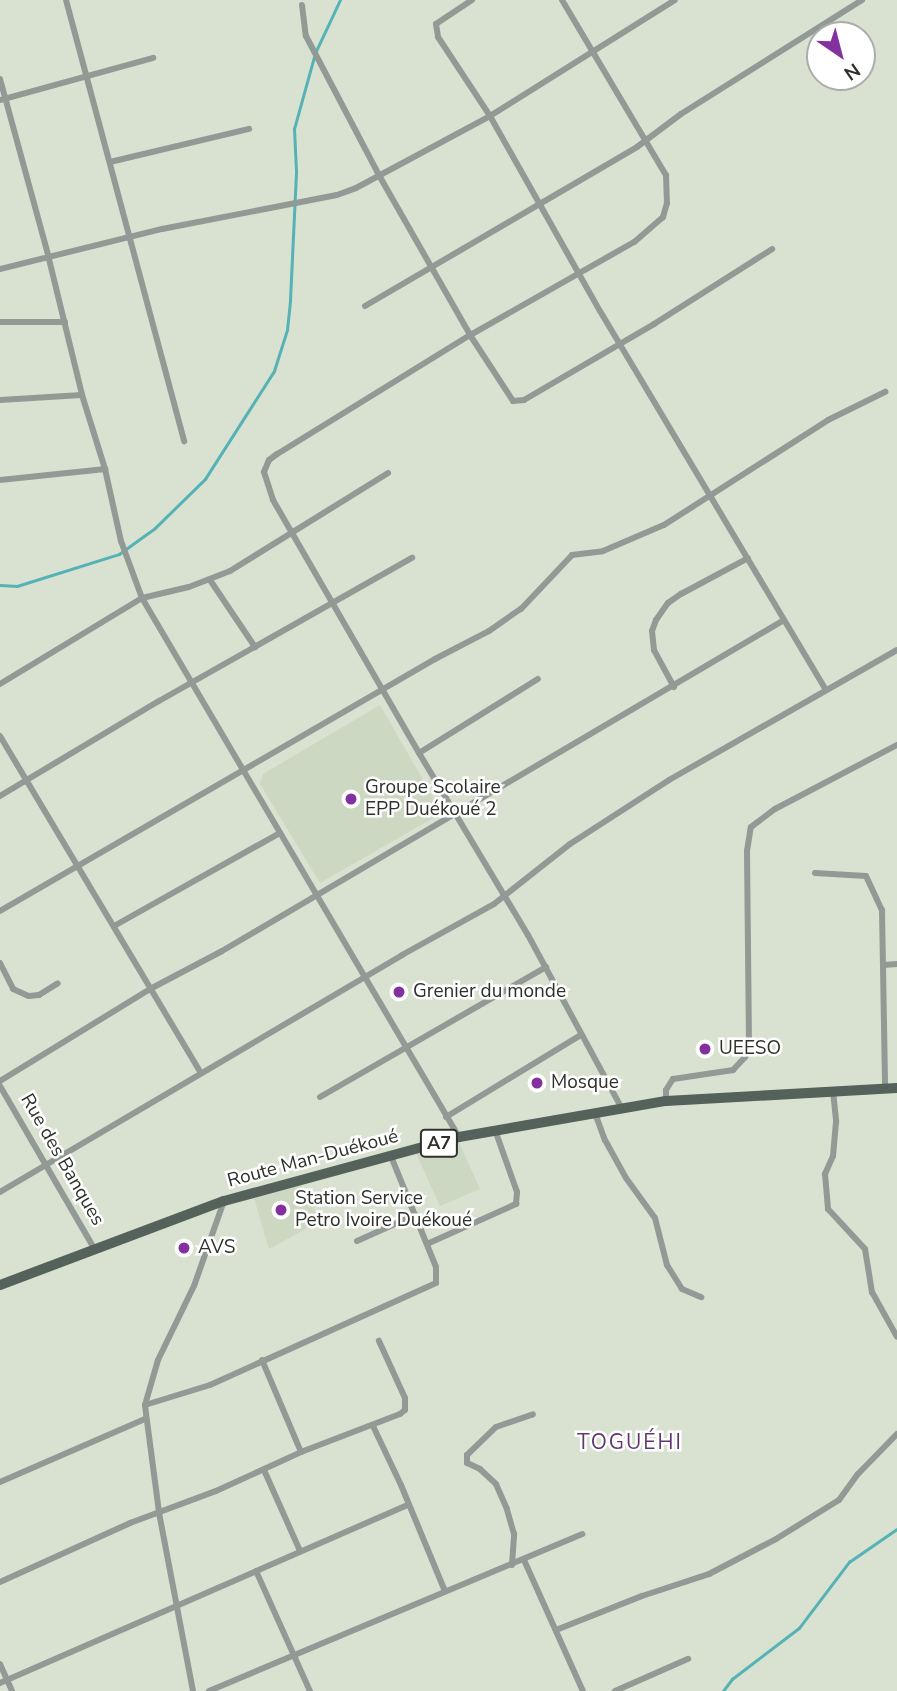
<!DOCTYPE html>
<html>
<head>
<meta charset="utf-8">
<style>
	body { margin:0 }
	#map { position:relative; width:897px; height:1691px; overflow:hidden; background:#d9e2d1; font-family:"Nunito Sans",sans-serif }
	div>[style] { position:absolute }
	[style*='--x'] { left:calc(var(--x)*1px); top:calc(var(--y)*1px); width:calc(var(--w)*1px); rotate:calc(var(--a)*1deg) }
	.built>* { inset:0; background:#ccd8c1 }
	.stream>* { height:2.5px; margin:-1.25px; padding:0 1.25px; transform-origin:1.25px; border-radius:1.25px; background:#55b2b6 }
	.street>* { height:6px; margin:-3px; padding:0 3px; transform-origin:3px; border-radius:3px; background:#929a96 }
	.primary>* { height:10px; margin:-5px; padding:0 5px; transform-origin:5px; border-radius:5px; background:#54625b }
	.dots>* { width:19px; height:19px; translate:-50% -50%; box-sizing:border-box; border:4px solid #fff; border-radius:50% }
	span { translate:-50% -50%; white-space:nowrap; text-align:center; line-height:1.15; -webkit-text-stroke:5px #fff; paint-order:stroke }
	.shield-label span { padding:2px 5px; background:#fff; border:2px solid; border-radius:5px; -webkit-text-stroke-width:0 }
	.shield-label { font-size:18px; color:#2e312b; font-weight:700 }
	.poi-label { font-size:19px; color:#2e312b }
	.left { translate:0 -50%; text-align:left }
	.street-label { font-size:19px; color:#2e312b }
	.neighbourhood-label { font-size:21px; color:#60386f; letter-spacing:2px }
	.north { position:absolute; left:806px; top:21px; width:70px; height:70px; box-sizing:border-box; background:#fff; border:2px solid #abadaa; border-radius:50%; rotate:145deg; font-size:19px; font-weight:700; line-height:28px; text-align:center; color:#2e312b }
	.north::after { content:''; display:block; margin:auto; width:24px; height:32px; background:#8431a0; clip-path:polygon(50% 0,100% 100%,50% 72%,0 100%) }
</style>
</head>
<body>
<div id="map">
	<div class="built">
		<i style="clip-path:polygon(380px 705px,442px 813px,320px 883px,260px 784px,263px 774px)"></i>
		<i style="clip-path:polygon(459px 1142px,480px 1189px,440px 1206px,415px 1151px)"></i>
		<i style="clip-path:polygon(299px 1182px,320px 1221px,269px 1249px,254px 1198px)"></i>
	</div>
	<div class="stream">
		<i style="--x:316;--y:51;--w:56;--a:-64.8"></i>
		<i style="--x:0;--y:585;--w:17;--a:3"></i>
		<i style="--x:17;--y:586;--w:107;--a:-17.4"></i>
		<i style="--x:119;--y:554;--w:44;--a:-35.8"></i>
		<i style="--x:155;--y:528;--w:70;--a:-44.4"></i>
		<i style="--x:205;--y:479;--w:128;--a:-57.4"></i>
		<i style="--x:274;--y:371;--w:43;--a:-72.4"></i>
		<i style="--x:287;--y:330;--w:30;--a:-84"></i>
		<i style="--x:290;--y:300;--w:129;--a:-87.3"></i>
		<i style="--x:296;--y:171;--w:42;--a:-92.7"></i>
		<i style="--x:294;--y:129;--w:75;--a:-74.5"></i>
		<i style="--x:723;--y:1691;--w:15;--a:-53"></i>
		<i style="--x:732;--y:1679;--w:84;--a:-37.3"></i>
		<i style="--x:799;--y:1628;--w:83;--a:-52.9"></i>
		<i style="--x:849;--y:1562;--w:58;--a:-34.5"></i>
	</div>
	<div class="street">
		<i style="--x:66;--y:0;--w:457;--a:75"></i>
		<i style="--x:472;--y:0;--w:43;--a:146.3"></i>
		<i style="--x:436;--y:24;--w:13;--a:81"></i>
		<i style="--x:438;--y:37;--w:95;--a:56.6"></i>
		<i style="--x:490;--y:116;--w:224;--a:60.6"></i>
		<i style="--x:600;--y:311;--w:441;--a:59.2"></i>
		<i style="--x:562;--y:0;--w:204;--a:59.3"></i>
		<i style="--x:666;--y:175;--w:28;--a:88"></i>
		<i style="--x:667;--y:203;--w:15;--a:106"></i>
		<i style="--x:663;--y:217;--w:38;--a:139"></i>
		<i style="--x:634;--y:242;--w:189;--a:150.4"></i>
		<i style="--x:470;--y:335;--w:227;--a:148.3"></i>
		<i style="--x:277;--y:454;--w:10;--a:143"></i>
		<i style="--x:269;--y:460;--w:13;--a:113"></i>
		<i style="--x:264;--y:472;--w:29;--a:72"></i>
		<i style="--x:273;--y:500;--w:292;--a:60"></i>
		<i style="--x:419;--y:753;--w:212;--a:59.1"></i>
		<i style="--x:528;--y:935;--w:198;--a:61.6"></i>
		<i style="--x:302;--y:5;--w:31;--a:83"></i>
		<i style="--x:306;--y:36;--w:159;--a:62.3"></i>
		<i style="--x:380;--y:177;--w:182;--a:60.3"></i>
		<i style="--x:470;--y:335;--w:79;--a:56.9"></i>
		<i style="--x:513;--y:401;--w:11;--a:-5"></i>
		<i style="--x:524;--y:400;--w:151;--a:-30.3"></i>
		<i style="--x:654;--y:324;--w:140;--a:-32.4"></i>
		<i style="--x:0;--y:79;--w:182;--a:74.7"></i>
		<i style="--x:48;--y:255;--w:144;--a:76.3"></i>
		<i style="--x:82;--y:395;--w:77;--a:72.7"></i>
		<i style="--x:105;--y:469;--w:74;--a:77.5"></i>
		<i style="--x:121;--y:541;--w:61;--a:69.8"></i>
		<i style="--x:142;--y:598;--w:625;--a:59.54"></i>
		<i style="--x:0;--y:100;--w:159;--a:-15.4"></i>
		<i style="--x:110;--y:162;--w:143;--a:-13.4"></i>
		<i style="--x:0;--y:269;--w:167;--a:-13.9"></i>
		<i style="--x:162;--y:229;--w:178;--a:-11"></i>
		<i style="--x:337;--y:195;--w:20;--a:-20"></i>
		<i style="--x:356;--y:188;--w:152;--a:-28.2"></i>
		<i style="--x:490;--y:116;--w:218;--a:-32.1"></i>
		<i style="--x:365;--y:306;--w:315;--a:-30.3"></i>
		<i style="--x:637;--y:147;--w:55;--a:-36.9"></i>
		<i style="--x:681;--y:114;--w:214;--a:-32.2"></i>
		<i style="--x:0;--y:322;--w:65;--a:0"></i>
		<i style="--x:0;--y:400;--w:82;--a:-3.5"></i>
		<i style="--x:0;--y:480;--w:106;--a:-6"></i>
		<i style="--x:210;--y:580;--w:81;--a:56.1"></i>
		<i style="--x:0;--y:684;--w:166;--a:-31.2"></i>
		<i style="--x:142;--y:598;--w:48;--a:-13.2"></i>
		<i style="--x:189;--y:587;--w:44;--a:-21.3"></i>
		<i style="--x:230;--y:571;--w:186;--a:-31.8"></i>
		<i style="--x:674;--y:687;--w:42;--a:-118.4"></i>
		<i style="--x:654;--y:650;--w:19;--a:-96"></i>
		<i style="--x:652;--y:631;--w:12;--a:-70"></i>
		<i style="--x:656;--y:620;--w:21;--a:-55"></i>
		<i style="--x:668;--y:603;--w:16;--a:-35"></i>
		<i style="--x:681;--y:594;--w:76;--a:-28.2"></i>
		<i style="--x:0;--y:736;--w:392;--a:59.2"></i>
		<i style="--x:419;--y:753;--w:140;--a:-31.9"></i>
		<i style="--x:0;--y:796;--w:185;--a:-30.9"></i>
		<i style="--x:159;--y:701;--w:291;--a:-29.5"></i>
		<i style="--x:815;--y:873;--w:51;--a:3.4"></i>
		<i style="--x:866;--y:876;--w:38;--a:65"></i>
		<i style="--x:882;--y:910;--w:178;--a:89"></i>
		<i style="--x:0;--y:911;--w:503;--a:-30.08"></i>
		<i style="--x:435;--y:659;--w:61;--a:-27.4"></i>
		<i style="--x:489;--y:631;--w:39;--a:-35"></i>
		<i style="--x:521;--y:609;--w:74;--a:-46.6"></i>
		<i style="--x:572;--y:555;--w:31;--a:-7"></i>
		<i style="--x:603;--y:551;--w:66;--a:-23.1"></i>
		<i style="--x:664;--y:525;--w:195;--a:-32.6"></i>
		<i style="--x:828;--y:420;--w:64;--a:-26.2"></i>
		<i style="--x:114;--y:926;--w:190;--a:-29.3"></i>
		<i style="--x:0;--y:963;--w:29;--a:63"></i>
		<i style="--x:13;--y:989;--w:17;--a:24"></i>
		<i style="--x:29;--y:996;--w:10;--a:-6"></i>
		<i style="--x:39;--y:995;--w:22;--a:-32"></i>
		<i style="--x:883;--y:965;--w:14;--a:-4"></i>
		<i style="--x:0;--y:1081;--w:176;--a:-31.5"></i>
		<i style="--x:150;--y:989;--w:81;--a:-27.8"></i>
		<i style="--x:222;--y:951;--w:652;--a:-30.5"></i>
		<i style="--x:0;--y:1086;--w:190;--a:59.9"></i>
		<i style="--x:833;--y:1091;--w:31;--a:84"></i>
		<i style="--x:836;--y:1122;--w:34;--a:95"></i>
		<i style="--x:833;--y:1156;--w:20;--a:114"></i>
		<i style="--x:825;--y:1174;--w:35;--a:85"></i>
		<i style="--x:828;--y:1209;--w:54;--a:47.2"></i>
		<i style="--x:865;--y:1249;--w:44;--a:80.8"></i>
		<i style="--x:872;--y:1292;--w:51;--a:60.9"></i>
		<i style="--x:320;--y:1097;--w:261;--a:-29.9"></i>
		<i style="--x:666;--y:1101;--w:11;--a:-90"></i>
		<i style="--x:666;--y:1090;--w:13;--a:-58"></i>
		<i style="--x:673;--y:1079;--w:61;--a:-8.5"></i>
		<i style="--x:733;--y:1070;--w:18;--a:-47"></i>
		<i style="--x:745;--y:1057;--w:14;--a:-73"></i>
		<i style="--x:749;--y:1044;--w:193;--a:-90.6"></i>
		<i style="--x:747;--y:851;--w:24;--a:-81"></i>
		<i style="--x:751;--y:827;--w:30;--a:-37"></i>
		<i style="--x:775;--y:809;--w:138;--a:-27.7"></i>
		<i style="--x:595;--y:1113;--w:29;--a:70"></i>
		<i style="--x:605;--y:1140;--w:43;--a:61.1"></i>
		<i style="--x:626;--y:1178;--w:49;--a:54.1"></i>
		<i style="--x:655;--y:1218;--w:49;--a:75.7"></i>
		<i style="--x:667;--y:1265;--w:28;--a:58"></i>
		<i style="--x:682;--y:1289;--w:21;--a:23"></i>
		<i style="--x:446;--y:1117;--w:158;--a:-31.3"></i>
		<i style="--x:0;--y:1192;--w:467;--a:-30.5"></i>
		<i style="--x:402;--y:955;--w:105;--a:-29"></i>
		<i style="--x:494;--y:904;--w:97;--a:-38.3"></i>
		<i style="--x:570;--y:844;--w:118;--a:-32.9"></i>
		<i style="--x:669;--y:780;--w:262;--a:-29.7"></i>
		<i style="--x:357;--y:1241;--w:64;--a:-24.1"></i>
		<i style="--x:427;--y:1244;--w:98;--a:-24.2"></i>
		<i style="--x:516;--y:1204;--w:12;--a:-85"></i>
		<i style="--x:517;--y:1192;--w:66;--a:-109.5"></i>
		<i style="--x:262;--y:1360;--w:100;--a:67"></i>
		<i style="--x:145;--y:1405;--w:68;--a:-17.1"></i>
		<i style="--x:210;--y:1385;--w:248;--a:-24.3"></i>
		<i style="--x:436;--y:1283;--w:16;--a:-90"></i>
		<i style="--x:436;--y:1267;--w:120;--a:-112.1"></i>
		<i style="--x:373;--y:1426;--w:65;--a:64.6"></i>
		<i style="--x:401;--y:1485;--w:115;--a:67.5"></i>
		<i style="--x:264;--y:1470;--w:89;--a:66"></i>
		<i style="--x:0;--y:1482;--w:158;--a:-23.5"></i>
		<i style="--x:524;--y:1560;--w:144;--a:65.8"></i>
		<i style="--x:512;--y:1565;--w:31;--a:-86"></i>
		<i style="--x:514;--y:1534;--w:26;--a:-106"></i>
		<i style="--x:507;--y:1509;--w:27;--a:-114"></i>
		<i style="--x:496;--y:1484;--w:22;--a:-137"></i>
		<i style="--x:480;--y:1469;--w:14;--a:-155"></i>
		<i style="--x:467;--y:1463;--w:8;--a:-90"></i>
		<i style="--x:467;--y:1455;--w:40;--a:-44"></i>
		<i style="--x:496;--y:1427;--w:39;--a:-19"></i>
		<i style="--x:256;--y:1571;--w:132;--a:65.8"></i>
		<i style="--x:0;--y:1582;--w:143;--a:-24.4"></i>
		<i style="--x:130;--y:1523;--w:92;--a:-20.4"></i>
		<i style="--x:216;--y:1491;--w:94;--a:-24.6"></i>
		<i style="--x:301;--y:1452;--w:106;--a:-21"></i>
		<i style="--x:400;--y:1414;--w:6;--a:-39"></i>
		<i style="--x:405;--y:1410;--w:12;--a:-90"></i>
		<i style="--x:405;--y:1398;--w:63;--a:-114.5"></i>
		<i style="--x:556;--y:1630;--w:92;--a:-21.6"></i>
		<i style="--x:642;--y:1596;--w:71;--a:-18.2"></i>
		<i style="--x:709;--y:1574;--w:76;--a:-27.6"></i>
		<i style="--x:776;--y:1539;--w:74;--a:-31.8"></i>
		<i style="--x:839;--y:1500;--w:32;--a:-54"></i>
		<i style="--x:858;--y:1474;--w:56;--a:-45.7"></i>
		<i style="--x:0;--y:1664;--w:30;--a:66"></i>
		<i style="--x:0;--y:1683;--w:446;--a:-23.6"></i>
		<i style="--x:193;--y:1691;--w:182;--a:-100.8"></i>
		<i style="--x:159;--y:1512;--w:108;--a:-97.5"></i>
		<i style="--x:145;--y:1405;--w:47;--a:-73.9"></i>
		<i style="--x:158;--y:1360;--w:82;--a:-64.1"></i>
		<i style="--x:194;--y:1286;--w:90;--a:-70.6"></i>
		<i style="--x:209;--y:1691;--w:405;--a:-22.8"></i>
		<i style="--x:615;--y:1691;--w:80;--a:-23.7"></i>
	</div>
	<div class="primary">
		<i style="--x:0;--y:1285;--w:239;--a:-20.6"></i>
		<i style="--x:224;--y:1201;--w:244;--a:-15.2"></i>
		<i style="--x:459;--y:1137;--w:210;--a:-9.9"></i>
		<i style="--x:666;--y:1101;--w:231;--a:-3.2"></i>
	</div>
	<div class="dots">
		<i style="left:351px;top:799px;background:#8431a0"></i>
		<i style="left:399px;top:992px;background:#8431a0"></i>
		<i style="left:705px;top:1049px;background:#8431a0"></i>
		<i style="left:537px;top:1083px;background:#8431a0"></i>
		<i style="left:281px;top:1210px;background:#8431a0"></i>
		<i style="left:184px;top:1248px;background:#8431a0"></i>
	</div>
	<div class="shield-label">
		<span style="left:439px;top:1143px">A7</span>
	</div>
	<div class="poi-label">
		<span class="left" style="left:365px;top:799px">Groupe Scolaire<br>EPP Duékoué 2</span>
		<span class="left" style="left:413px;top:992px">Grenier du monde</span>
		<span class="left" style="left:719px;top:1049px">UEESO</span>
		<span class="left" style="left:551px;top:1083px">Mosque</span>
		<span class="left" style="left:295px;top:1210px">Station Service<br>Petro Ivoire Duékoué</span>
		<span class="left" style="left:198px;top:1248px">AVS</span>
	</div>
	<div class="street-label">
		<span style="left:313px;top:1159px;rotate:-15deg">Route Man-Duékoué</span>
		<span style="left:62px;top:1160px;rotate:60deg">Rue des Banques</span>
	</div>
	<div class="neighbourhood-label">
		<span style="left:630px;top:1442px">TOGUÉHI</span>
	</div>
	<div class="north">N</div>
</div>
</body>
</html>
